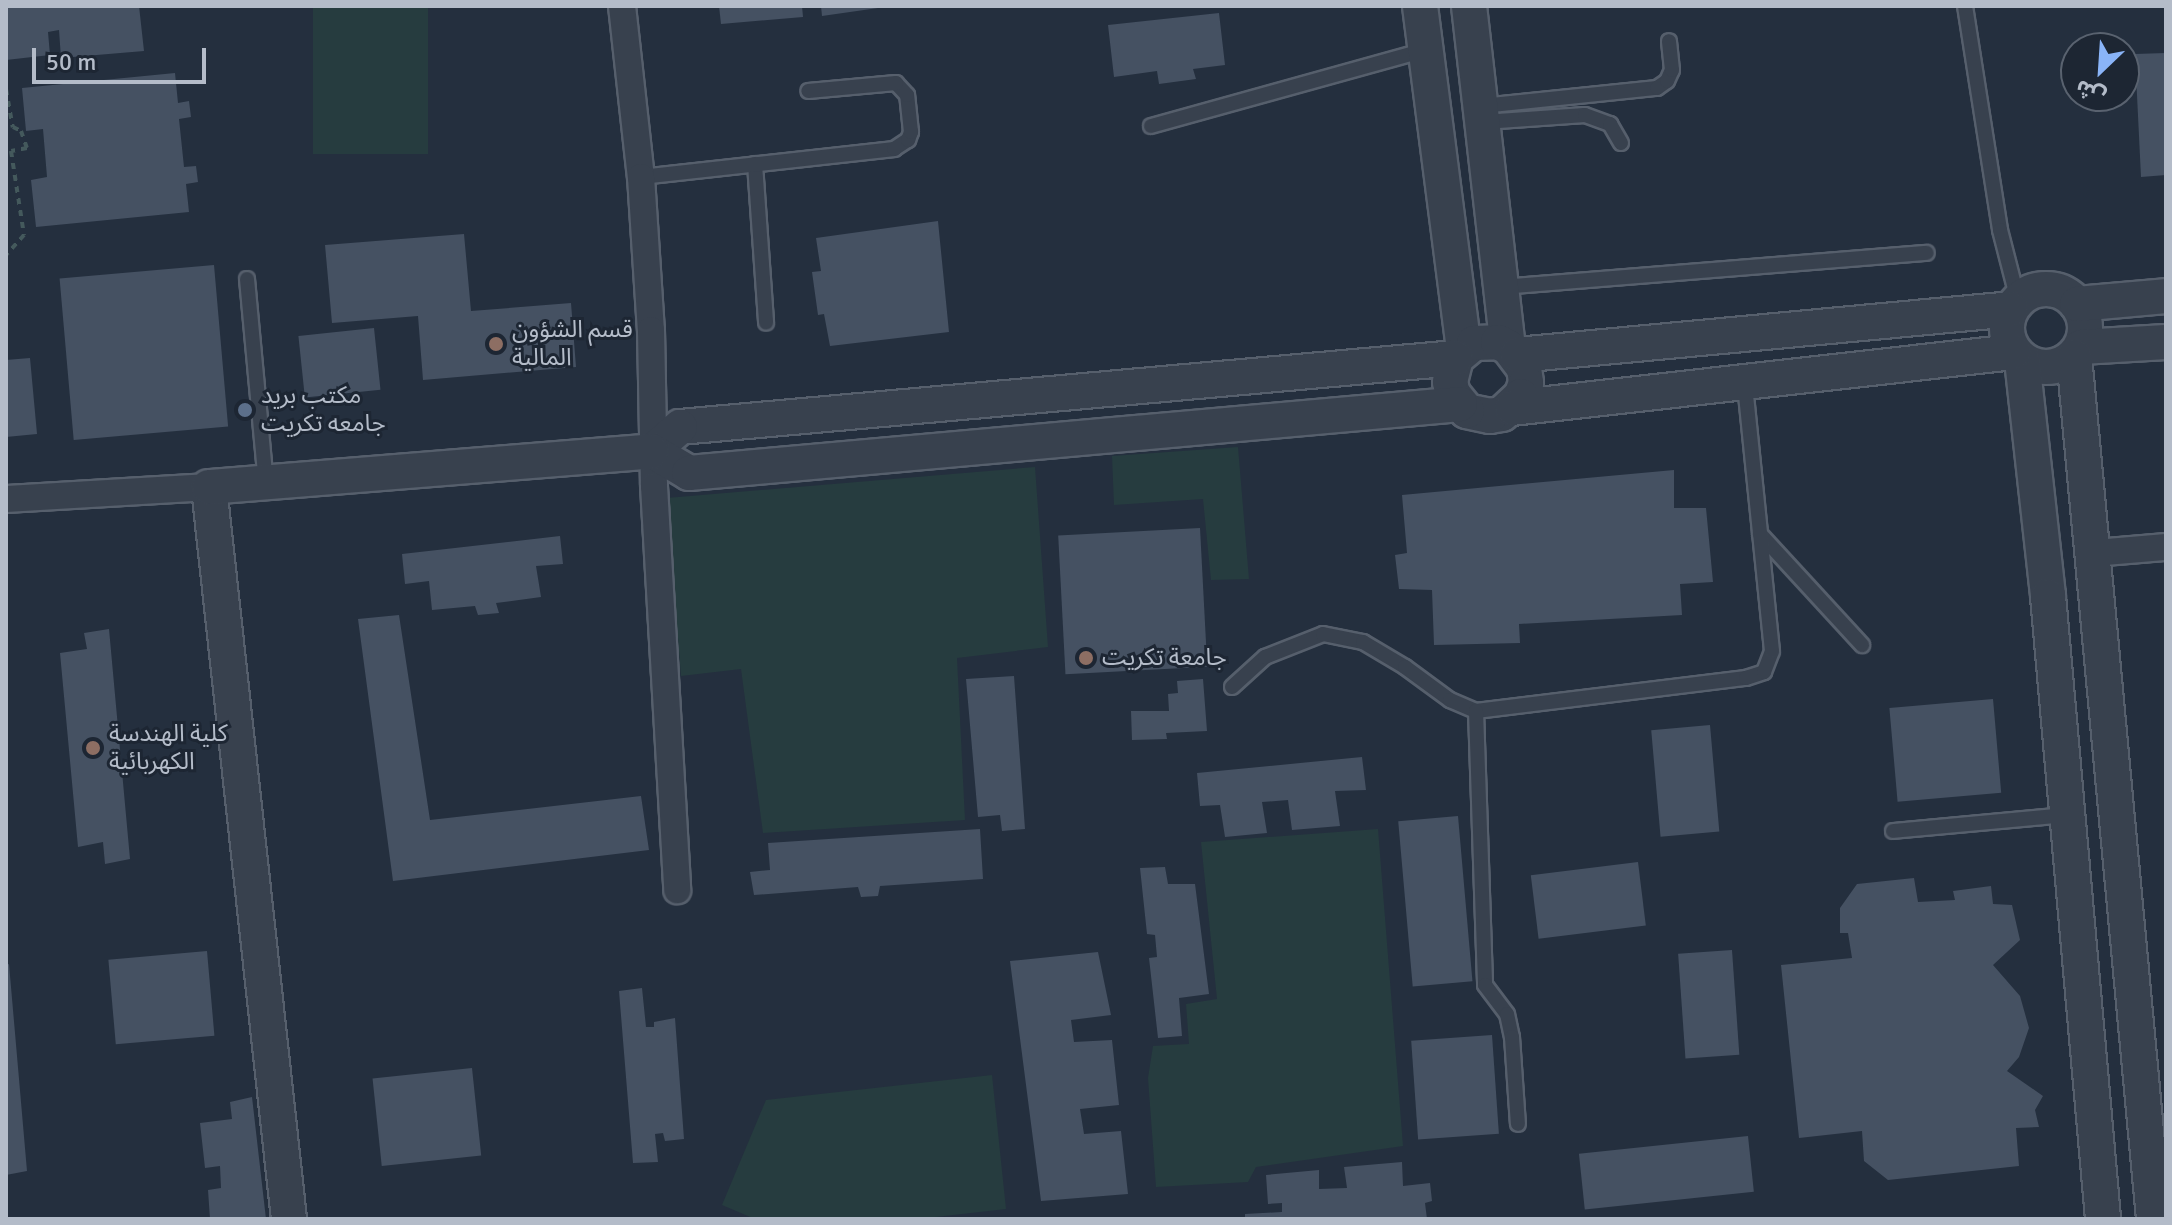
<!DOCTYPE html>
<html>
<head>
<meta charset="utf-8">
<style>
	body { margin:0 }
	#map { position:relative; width:2172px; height:1225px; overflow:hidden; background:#242f3e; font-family:Signika,"Noto Sans Arabic",sans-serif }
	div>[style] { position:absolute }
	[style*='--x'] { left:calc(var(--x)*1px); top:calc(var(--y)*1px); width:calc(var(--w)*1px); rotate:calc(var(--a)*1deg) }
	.green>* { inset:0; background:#263c3f; transform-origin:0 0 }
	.building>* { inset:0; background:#455162; transform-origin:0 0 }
	.path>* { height:4px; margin-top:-2px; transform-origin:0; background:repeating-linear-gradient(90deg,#44595c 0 6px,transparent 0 12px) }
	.roads { filter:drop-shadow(2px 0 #565f6c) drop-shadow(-2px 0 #565f6c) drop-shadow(0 2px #565f6c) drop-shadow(0 -2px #565f6c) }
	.service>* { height:14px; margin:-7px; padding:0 7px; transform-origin:7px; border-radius:7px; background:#38414e }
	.minor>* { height:26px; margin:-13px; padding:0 13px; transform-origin:13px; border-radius:13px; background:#38414e }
	.tertiary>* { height:34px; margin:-17px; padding:0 17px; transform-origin:17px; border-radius:17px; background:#38414e }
	.tertiary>.ring { margin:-17px; padding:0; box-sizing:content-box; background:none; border:34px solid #38414e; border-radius:50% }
	.dots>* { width:22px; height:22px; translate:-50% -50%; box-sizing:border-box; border:4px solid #1d2633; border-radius:50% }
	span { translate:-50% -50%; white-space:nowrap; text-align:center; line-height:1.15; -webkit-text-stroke:6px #1d2633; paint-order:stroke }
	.poi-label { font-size:24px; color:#b4bcc9 }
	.left { translate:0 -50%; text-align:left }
	.frame { position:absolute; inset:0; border:8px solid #b4bcc9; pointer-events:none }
	.north { position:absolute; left:2060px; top:32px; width:80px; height:80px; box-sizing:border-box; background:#1d2633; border:2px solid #59626f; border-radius:50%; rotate:205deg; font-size:22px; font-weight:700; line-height:32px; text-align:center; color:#b4bcc9 }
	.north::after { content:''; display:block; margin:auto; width:28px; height:36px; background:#8ab4f8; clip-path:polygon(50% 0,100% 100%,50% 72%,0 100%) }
	.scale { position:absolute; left:32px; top:48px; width:174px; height:36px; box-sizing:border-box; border:4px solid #b4bcc9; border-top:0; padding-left:10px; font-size:24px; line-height:28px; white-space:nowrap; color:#b4bcc9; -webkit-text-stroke:6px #1d2633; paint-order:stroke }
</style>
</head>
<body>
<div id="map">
	<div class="green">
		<i style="left:313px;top:6px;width:115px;height:148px"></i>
		<i style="clip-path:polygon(1238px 447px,1249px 579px,1211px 580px,1203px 499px,1114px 505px,1112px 456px)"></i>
		<i style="clip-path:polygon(1035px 467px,1048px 647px,957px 658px,965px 820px,763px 833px,741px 669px,681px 676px,667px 498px)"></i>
		<i style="clip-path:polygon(1378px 829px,1403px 1146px,1256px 1167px,1248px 1182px,1156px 1187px,1148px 1078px,1153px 1046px,1189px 1044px,1186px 1004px,1217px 999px,1201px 842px)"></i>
		<i style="clip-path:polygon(992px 1075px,1006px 1209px,918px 1219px,755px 1219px,722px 1205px,766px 1100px)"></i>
	</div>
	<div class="building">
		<i style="clip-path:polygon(6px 6px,139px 6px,144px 51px,61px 58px,59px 30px,48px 32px,50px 55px,6px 60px)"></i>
		<i style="clip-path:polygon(719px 6px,802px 6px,803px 17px,721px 24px)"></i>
		<i style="clip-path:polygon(821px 6px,878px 6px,878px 8px,822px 16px)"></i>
		<i style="clip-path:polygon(1219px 13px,1225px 65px,1193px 69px,1196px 79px,1159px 84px,1157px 71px,1114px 77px,1108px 25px)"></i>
		<i style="clip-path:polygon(2166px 53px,2166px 175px,2141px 177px,2135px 54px)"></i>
		<i style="clip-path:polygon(175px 73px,178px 103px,189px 101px,191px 117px,179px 119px,184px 167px,196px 166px,198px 182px,186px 184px,189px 212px,36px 227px,31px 180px,47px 177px,43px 129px,26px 131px,22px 88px)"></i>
		<i style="clip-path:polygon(938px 221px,949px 332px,830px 346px,824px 314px,818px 315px,812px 272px,821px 271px,816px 238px)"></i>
		<i style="clip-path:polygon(464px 234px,471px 311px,571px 303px,576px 367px,423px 380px,418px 316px,332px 323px,325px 245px)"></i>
		<i style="left:214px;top:265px;width:162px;height:155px;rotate:85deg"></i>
		<i style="left:374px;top:328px;width:62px;height:76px;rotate:84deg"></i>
		<i style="clip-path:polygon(30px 358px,37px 434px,6px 437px,6px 360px)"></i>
		<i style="clip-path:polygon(1674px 470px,1674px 508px,1706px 508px,1713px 582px,1680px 584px,1682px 615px,1519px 624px,1520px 643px,1434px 645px,1432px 590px,1399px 589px,1395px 555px,1407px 553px,1402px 495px)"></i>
		<i style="left:1200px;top:528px;width:139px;height:142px;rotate:87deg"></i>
		<i style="clip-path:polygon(560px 536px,563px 564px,536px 566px,541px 597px,496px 603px,499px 613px,478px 615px,475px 606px,432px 610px,429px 581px,405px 584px,402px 554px)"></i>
		<i style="clip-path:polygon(399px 615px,430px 820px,641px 796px,649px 850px,393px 881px,358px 619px)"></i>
		<i style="clip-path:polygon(109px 629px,130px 859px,105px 864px,103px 842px,78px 847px,60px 653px,87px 649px,84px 633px)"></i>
		<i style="clip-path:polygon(1014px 676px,1025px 829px,1002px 831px,1000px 815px,978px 817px,966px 679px)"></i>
		<i style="clip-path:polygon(1203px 679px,1207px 731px,1166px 733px,1167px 739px,1132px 740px,1131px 711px,1169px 711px,1168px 694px,1178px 693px,1177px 681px)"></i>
		<i style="left:1993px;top:699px;width:94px;height:104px;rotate:85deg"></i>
		<i style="left:1710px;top:725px;width:107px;height:59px;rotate:85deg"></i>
		<i style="clip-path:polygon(1362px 757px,1366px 790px,1335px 791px,1340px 826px,1292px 830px,1288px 800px,1262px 802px,1267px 833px,1225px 837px,1220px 805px,1200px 806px,1197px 773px)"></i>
		<i style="left:1458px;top:816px;width:166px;height:60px;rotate:85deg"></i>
		<i style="clip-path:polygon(980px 829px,983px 879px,880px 886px,878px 896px,861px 897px,858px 887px,754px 895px,750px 872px,770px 870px,768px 843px)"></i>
		<i style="left:1638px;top:862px;width:64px;height:108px;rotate:83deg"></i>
		<i style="clip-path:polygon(1165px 867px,1168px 884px,1195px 884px,1209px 994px,1179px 998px,1182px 1036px,1158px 1038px,1149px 958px,1157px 957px,1155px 935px,1147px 934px,1140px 868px)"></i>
		<i style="clip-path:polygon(1914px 878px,1918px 902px,1955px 900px,1953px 891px,1991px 886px,1993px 904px,2012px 905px,2020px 940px,1993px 965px,2020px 996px,2029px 1028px,2019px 1057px,2007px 1071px,2043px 1096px,2035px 1110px,2039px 1127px,2016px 1128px,2019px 1166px,1888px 1180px,1864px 1161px,1862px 1131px,1799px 1138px,1781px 965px,1852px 958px,1848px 933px,1840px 933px,1840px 908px,1857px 884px)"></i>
		<i style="left:1732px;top:950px;width:105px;height:54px;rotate:86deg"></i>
		<i style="left:207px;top:951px;width:85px;height:99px;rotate:85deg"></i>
		<i style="clip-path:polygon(1098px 952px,1111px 1015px,1071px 1020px,1074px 1042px,1112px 1040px,1119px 1105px,1080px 1109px,1084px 1134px,1121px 1131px,1128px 1194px,1041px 1201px,1010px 961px)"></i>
		<i style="clip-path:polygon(9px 964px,27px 1171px,6px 1175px,6px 965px)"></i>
		<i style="clip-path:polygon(642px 988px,646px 1027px,654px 1027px,654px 1022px,675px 1018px,684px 1139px,665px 1141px,663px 1133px,655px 1134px,658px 1162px,633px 1163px,619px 991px)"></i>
		<i style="left:1492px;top:1035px;width:99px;height:81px;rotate:86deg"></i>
		<i style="left:472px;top:1068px;width:88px;height:100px;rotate:84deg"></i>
		<i style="clip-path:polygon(252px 1097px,266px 1219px,210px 1219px,208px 1190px,221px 1188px,220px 1166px,205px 1168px,200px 1123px,232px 1119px,230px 1102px)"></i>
		<i style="left:1748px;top:1136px;width:56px;height:170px;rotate:84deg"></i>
		<i style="clip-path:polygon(1402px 1162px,1403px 1186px,1430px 1183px,1432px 1201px,1425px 1203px,1427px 1219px,1245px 1219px,1245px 1214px,1282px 1212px,1282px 1203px,1268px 1204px,1266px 1175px,1319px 1170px,1319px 1189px,1347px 1188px,1344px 1167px)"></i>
	</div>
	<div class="path">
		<i style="--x:6;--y:89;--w:39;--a:80"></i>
		<i style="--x:13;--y:127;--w:9;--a:27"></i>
		<i style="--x:21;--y:131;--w:18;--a:71"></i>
		<i style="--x:27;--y:148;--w:16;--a:169"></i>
		<i style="--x:11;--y:151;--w:85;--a:81.2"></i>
		<i style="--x:24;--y:235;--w:27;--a:132"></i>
	</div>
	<div class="roads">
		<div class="service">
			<i style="--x:1965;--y:6;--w:227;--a:81.1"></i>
			<i style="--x:2000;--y:230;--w:72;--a:75.6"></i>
			<i style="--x:1482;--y:106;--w:176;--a:-5.9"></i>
			<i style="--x:1657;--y:88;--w:12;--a:-35"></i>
			<i style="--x:1667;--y:81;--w:12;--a:-66"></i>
			<i style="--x:1672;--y:70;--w:29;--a:-96"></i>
			<i style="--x:1484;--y:122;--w:101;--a:-4"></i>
			<i style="--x:1585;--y:115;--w:27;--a:20"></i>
			<i style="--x:1610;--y:124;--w:22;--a:60"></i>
			<i style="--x:1151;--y:126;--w:284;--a:-15.5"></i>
			<i style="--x:755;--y:164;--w:159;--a:86"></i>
			<i style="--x:641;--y:177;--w:255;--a:-6.3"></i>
			<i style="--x:894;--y:149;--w:17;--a:-33"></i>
			<i style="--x:908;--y:140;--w:9;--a:-69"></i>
			<i style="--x:911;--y:132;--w:37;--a:-96"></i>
			<i style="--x:907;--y:95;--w:16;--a:-133"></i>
			<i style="--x:896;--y:83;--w:88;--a:174.8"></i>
			<i style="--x:247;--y:279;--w:204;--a:84.7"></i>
			<i style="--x:1502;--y:287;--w:426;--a:-4.6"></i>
			<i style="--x:1760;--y:534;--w:151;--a:47.4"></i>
			<i style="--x:1232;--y:687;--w:45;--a:-42.3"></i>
			<i style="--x:1265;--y:657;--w:62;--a:-21.6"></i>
			<i style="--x:1323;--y:634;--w:41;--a:11.3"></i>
			<i style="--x:1363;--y:642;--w:49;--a:30.8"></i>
			<i style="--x:1405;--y:667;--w:56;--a:36.3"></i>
			<i style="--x:1450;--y:700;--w:28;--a:23"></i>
			<i style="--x:1476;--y:711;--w:272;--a:-7"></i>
			<i style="--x:1746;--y:678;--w:19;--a:-18"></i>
			<i style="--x:1764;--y:672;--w:22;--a:-69"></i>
			<i style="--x:1772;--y:651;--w:269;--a:-95.8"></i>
			<i style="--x:1476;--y:711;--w:274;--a:88.1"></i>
			<i style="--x:1485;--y:985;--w:36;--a:53"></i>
			<i style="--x:1507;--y:1014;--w:24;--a:78"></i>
			<i style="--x:1512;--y:1037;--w:87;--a:86.1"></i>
			<i style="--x:1893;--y:831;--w:175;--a:-5.3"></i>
		</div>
		<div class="minor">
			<i style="--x:622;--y:6;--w:172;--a:83.7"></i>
			<i style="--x:641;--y:177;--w:153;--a:86.3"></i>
			<i style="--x:651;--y:330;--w:156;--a:88.9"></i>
			<i style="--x:654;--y:486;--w:405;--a:86.7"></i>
			<i style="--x:6;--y:499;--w:203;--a:-3.4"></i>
			<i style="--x:2094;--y:553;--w:72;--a:-4.8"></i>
		</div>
		<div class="tertiary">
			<i style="--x:1420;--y:6;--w:346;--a:82.7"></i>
			<i style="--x:1469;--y:6;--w:343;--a:83.5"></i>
			<i style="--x:1508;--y:347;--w:26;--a:53"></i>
			<i style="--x:1524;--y:368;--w:15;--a:82"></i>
			<i style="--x:1526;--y:383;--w:14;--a:111"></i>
			<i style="--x:1521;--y:396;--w:26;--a:137"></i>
			<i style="--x:1502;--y:414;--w:12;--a:171"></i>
			<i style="--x:1490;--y:416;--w:24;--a:-168"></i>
			<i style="--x:1467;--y:411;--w:22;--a:-129"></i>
			<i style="--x:1453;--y:394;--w:12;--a:-104"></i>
			<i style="--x:1450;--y:382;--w:25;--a:-76"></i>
			<i style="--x:1456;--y:358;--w:23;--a:-40"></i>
			<i style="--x:1474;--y:343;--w:24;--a:-2"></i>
			<i style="--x:1498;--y:342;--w:11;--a:27"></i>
			<i class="ring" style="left:2007px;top:289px;width:44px;height:44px"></i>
			<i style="--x:2077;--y:304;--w:89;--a:-5.1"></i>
			<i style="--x:2081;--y:347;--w:85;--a:-3.4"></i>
			<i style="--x:1517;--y:355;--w:496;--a:-5.3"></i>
			<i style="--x:2074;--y:356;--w:867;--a:84.7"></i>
			<i style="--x:1456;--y:358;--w:779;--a:174.92"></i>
			<i style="--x:680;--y:427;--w:37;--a:139"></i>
			<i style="--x:652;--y:451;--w:43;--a:30.7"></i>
			<i style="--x:689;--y:473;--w:774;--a:-5.11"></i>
			<i style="--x:2022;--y:360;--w:237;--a:83.7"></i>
			<i style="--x:2048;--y:596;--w:625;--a:84.95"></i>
			<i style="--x:1512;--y:408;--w:505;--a:-6.37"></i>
			<i style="--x:289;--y:1219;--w:736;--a:-96.24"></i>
			<i style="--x:209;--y:487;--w:444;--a:-4.6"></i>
		</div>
	</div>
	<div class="dots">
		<i style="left:496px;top:344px;background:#8d6e63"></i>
		<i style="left:245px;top:410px;background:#5c6f8a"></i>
		<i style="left:1086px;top:658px;background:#8d6e63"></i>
		<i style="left:93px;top:748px;background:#8d6e63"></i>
	</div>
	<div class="poi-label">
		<span class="left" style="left:512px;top:344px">قسم الشؤون<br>المالية</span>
		<span class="left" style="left:261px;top:410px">مكتب بريد<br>جامعه تكريت</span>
		<span class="left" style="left:1102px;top:658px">جامعة تكريت</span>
		<span class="left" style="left:109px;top:748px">كلية الهندسة<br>الكهربائية</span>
	</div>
	<div class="frame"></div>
	<div class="north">ش</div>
	<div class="scale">50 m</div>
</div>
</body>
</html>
